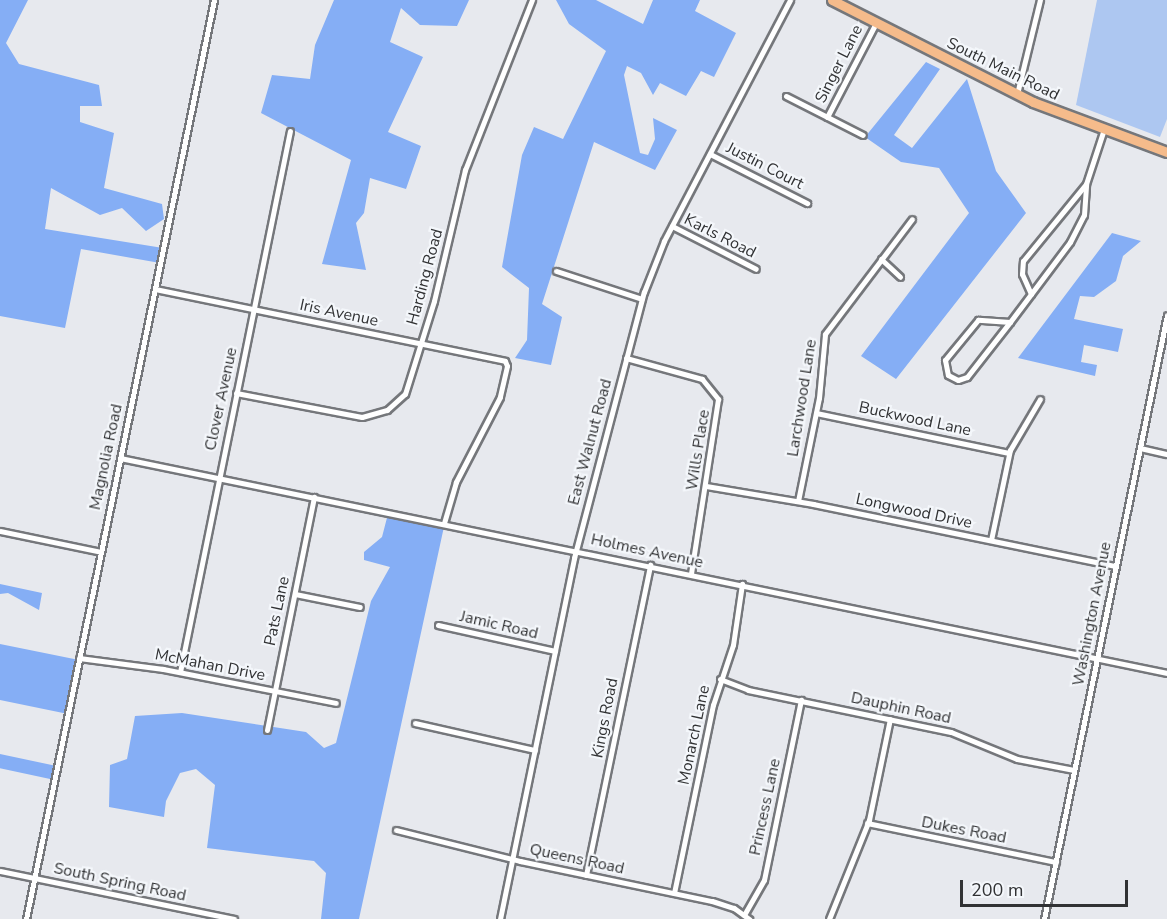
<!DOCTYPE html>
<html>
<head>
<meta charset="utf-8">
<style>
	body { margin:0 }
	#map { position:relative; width:1167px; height:919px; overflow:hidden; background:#e7e9ee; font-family:"Nunito Sans",sans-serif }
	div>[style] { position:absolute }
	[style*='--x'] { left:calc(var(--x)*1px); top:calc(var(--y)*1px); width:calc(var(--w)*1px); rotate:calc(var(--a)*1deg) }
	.green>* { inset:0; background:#adc7f1 }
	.forest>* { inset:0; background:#85aef5; transform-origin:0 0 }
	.roads { filter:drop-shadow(2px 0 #75777b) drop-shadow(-2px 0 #75777b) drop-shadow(0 2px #75777b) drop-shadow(0 -2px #75777b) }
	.street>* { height:5px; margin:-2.5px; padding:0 2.5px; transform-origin:2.5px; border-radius:2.5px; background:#fff }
	.primary>* { height:9px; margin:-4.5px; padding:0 4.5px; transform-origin:4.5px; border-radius:4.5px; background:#f5bb8b }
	span { translate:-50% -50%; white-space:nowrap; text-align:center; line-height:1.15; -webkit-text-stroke:4.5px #f4f7fb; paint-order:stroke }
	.street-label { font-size:16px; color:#313234 }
	.scale { position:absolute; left:960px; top:880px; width:168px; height:27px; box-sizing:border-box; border:3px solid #313234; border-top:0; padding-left:8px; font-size:18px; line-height:21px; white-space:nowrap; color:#313234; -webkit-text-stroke:4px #f4f7fb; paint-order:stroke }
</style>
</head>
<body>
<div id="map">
	<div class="green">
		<i style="clip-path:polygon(1097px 0,1167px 0,1167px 119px,1160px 137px,1076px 105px)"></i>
	</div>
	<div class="forest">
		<i style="clip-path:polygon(0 0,28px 0,6px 43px,19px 64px,99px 85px,102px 106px,80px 106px,80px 122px,114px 133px,104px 188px,162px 204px,164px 219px,146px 231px,122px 208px,100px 215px,51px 188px,45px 229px,163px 248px,160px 263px,81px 249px,65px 328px,0 316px)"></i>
		<i style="clip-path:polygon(334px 0,469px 0,457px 26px,420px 25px,401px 8px,390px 42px,423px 57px,388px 132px,421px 146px,406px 189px,370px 178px,364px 213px,356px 223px,366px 270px,322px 264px,351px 160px,261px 113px,272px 75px,310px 79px,315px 45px)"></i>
		<i style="clip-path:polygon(556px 0,596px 0,643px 24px,653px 0,700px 0,695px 11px,736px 33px,714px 77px,701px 71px,686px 96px,660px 83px,653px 95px,641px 73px,627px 66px,624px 75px,640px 153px,648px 155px,655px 139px,653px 118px,677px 130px,655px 170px,594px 142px,542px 304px,562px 317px,551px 365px,515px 358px,527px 340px,529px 288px,502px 267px,522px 155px,534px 127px,563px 139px,606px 51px,569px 24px)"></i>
		<i style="clip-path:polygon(926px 62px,940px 69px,894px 135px,912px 148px,967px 79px,996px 171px,1026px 213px,896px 379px,861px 356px,969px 213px,939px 168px,901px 162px,865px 137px)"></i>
		<i style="clip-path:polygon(1112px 233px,1141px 241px,1123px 256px,1116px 281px,1094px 297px,1080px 296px,1074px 319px,1123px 329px,1118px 352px,1084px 345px,1081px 362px,1097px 365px,1095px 376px,1018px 358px)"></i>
		<i style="clip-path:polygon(389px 510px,445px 522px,359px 919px,321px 919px,326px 873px,314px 861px,207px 848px,215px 785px,196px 769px,180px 773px,166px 801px,164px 817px,109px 807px,110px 765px,127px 759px,135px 716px,182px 713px,306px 732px,324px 748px,336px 743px,371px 601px,390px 567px,364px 560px,364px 552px,382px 537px)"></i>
		<i style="clip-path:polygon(0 584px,42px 593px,39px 610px,8px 593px,0 594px)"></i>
		<i style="clip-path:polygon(0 644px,79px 660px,68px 714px,0 700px)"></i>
		<i style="left:0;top:754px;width:59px;height:14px;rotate:12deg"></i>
	</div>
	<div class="roads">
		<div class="street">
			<i style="--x:1017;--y:94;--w:97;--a:-76.3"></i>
			<i style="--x:786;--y:96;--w:86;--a:26.9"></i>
			<i style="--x:827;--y:117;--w:106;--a:-62.5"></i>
			<i style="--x:710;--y:154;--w:109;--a:26.8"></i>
			<i style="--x:672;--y:226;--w:94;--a:27.1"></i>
			<i style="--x:881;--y:259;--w:26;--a:43"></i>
			<i style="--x:556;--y:271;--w:90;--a:18"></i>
			<i style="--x:155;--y:289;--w:357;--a:11.6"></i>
			<i style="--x:505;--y:361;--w:5;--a:68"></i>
			<i style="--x:507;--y:366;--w:32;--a:103"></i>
			<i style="--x:500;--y:397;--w:96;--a:117.4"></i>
			<i style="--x:456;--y:482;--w:43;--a:106.3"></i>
			<i style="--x:1031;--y:294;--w:22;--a:-114"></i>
			<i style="--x:1022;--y:274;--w:13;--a:-86"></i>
			<i style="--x:1023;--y:261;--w:99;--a:-50.7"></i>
			<i style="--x:1010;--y:322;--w:32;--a:-176"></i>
			<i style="--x:978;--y:320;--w:52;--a:129.5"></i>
			<i style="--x:945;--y:360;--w:15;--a:79"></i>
			<i style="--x:948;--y:375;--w:11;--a:27"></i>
			<i style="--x:958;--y:380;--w:9;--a:-18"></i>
			<i style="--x:967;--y:377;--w:70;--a:-52"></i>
			<i style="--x:1010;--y:322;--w:100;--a:-53.1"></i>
			<i style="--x:1070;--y:242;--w:30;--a:-63"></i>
			<i style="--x:1084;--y:215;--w:31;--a:-86"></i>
			<i style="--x:1086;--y:184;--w:58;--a:-71.9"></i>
			<i style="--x:626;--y:358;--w:79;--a:15.4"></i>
			<i style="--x:702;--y:379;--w:26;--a:51"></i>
			<i style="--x:718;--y:399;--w:177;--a:98.8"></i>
			<i style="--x:236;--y:393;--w:128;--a:10.8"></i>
			<i style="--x:362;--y:417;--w:26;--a:-16"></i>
			<i style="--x:387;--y:410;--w:24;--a:-42"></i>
			<i style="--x:405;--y:394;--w:97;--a:-72.7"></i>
			<i style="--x:434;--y:301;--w:135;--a:-76.7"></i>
			<i style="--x:465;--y:170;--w:183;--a:-68.5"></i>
			<i style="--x:816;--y:413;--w:197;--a:11.7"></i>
			<i style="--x:1140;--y:448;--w:28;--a:13"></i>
			<i style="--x:120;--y:458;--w:1069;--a:11.6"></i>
			<i style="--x:706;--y:486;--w:109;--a:9.5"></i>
			<i style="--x:813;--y:504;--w:309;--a:11.6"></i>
			<i style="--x:798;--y:501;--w:105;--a:-78.5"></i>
			<i style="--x:819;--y:398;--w:64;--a:-84.6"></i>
			<i style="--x:825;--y:334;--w:144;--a:-52.9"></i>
			<i style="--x:0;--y:531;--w:103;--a:11.7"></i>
			<i style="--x:991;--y:540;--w:92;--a:-78.1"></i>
			<i style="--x:1010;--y:450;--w:59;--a:-59.5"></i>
			<i style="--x:295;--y:594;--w:66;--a:11.3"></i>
			<i style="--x:438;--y:625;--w:120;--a:12.5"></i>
			<i style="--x:79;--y:658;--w:85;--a:7.5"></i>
			<i style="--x:163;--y:669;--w:176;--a:11.1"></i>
			<i style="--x:180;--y:672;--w:552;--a:-78.51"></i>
			<i style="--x:720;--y:679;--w:30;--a:21"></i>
			<i style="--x:748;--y:690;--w:207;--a:11.7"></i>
			<i style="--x:951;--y:732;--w:71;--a:22.2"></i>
			<i style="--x:1017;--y:759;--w:58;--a:10.9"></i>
			<i style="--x:415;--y:723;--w:123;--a:12.7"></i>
			<i style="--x:267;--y:730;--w:238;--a:-78.6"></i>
			<i style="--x:867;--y:823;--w:193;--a:11.7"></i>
			<i style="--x:396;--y:830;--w:128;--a:14"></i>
			<i style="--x:520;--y:861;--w:196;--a:11.8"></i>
			<i style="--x:712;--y:901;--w:23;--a:18"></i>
			<i style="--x:734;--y:908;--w:19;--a:36"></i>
			<i style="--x:0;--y:871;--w:239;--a:11.6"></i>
			<i style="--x:586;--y:875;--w:317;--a:-78.3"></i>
			<i style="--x:674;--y:893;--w:192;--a:-78.3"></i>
			<i style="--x:713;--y:705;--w:63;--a:-71.6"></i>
			<i style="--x:733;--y:645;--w:62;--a:-81.6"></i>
			<i style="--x:744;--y:915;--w:40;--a:-60.3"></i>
			<i style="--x:764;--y:880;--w:184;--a:-78.4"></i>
			<i style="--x:26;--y:919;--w:938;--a:-78.44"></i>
			<i style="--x:500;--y:919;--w:369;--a:-78.4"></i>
			<i style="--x:574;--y:558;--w:275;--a:-75.3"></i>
			<i style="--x:644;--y:292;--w:55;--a:-68.6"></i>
			<i style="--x:664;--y:241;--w:272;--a:-62.4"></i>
			<i style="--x:829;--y:919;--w:107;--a:-68"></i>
			<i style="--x:869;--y:820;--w:103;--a:-78.3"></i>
			<i style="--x:1044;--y:919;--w:616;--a:-78.49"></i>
		</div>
		<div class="primary">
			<i style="--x:832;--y:0;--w:225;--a:26.9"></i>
			<i style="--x:1033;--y:102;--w:143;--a:20.5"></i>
		</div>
	</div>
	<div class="street-label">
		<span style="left:839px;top:64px;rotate:-63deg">Singer Lane</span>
		<span style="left:1003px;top:69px;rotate:26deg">South Main Road</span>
		<span style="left:765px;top:166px;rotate:27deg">Justin Court</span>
		<span style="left:720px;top:236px;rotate:27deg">Karls Road</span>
		<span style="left:425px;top:277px;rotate:-75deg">Harding Road</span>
		<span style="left:339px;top:313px;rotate:12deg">Iris Avenue</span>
		<span style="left:802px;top:398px;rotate:-81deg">Larchwood Lane</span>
		<span style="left:221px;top:399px;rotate:-78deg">Clover Avenue</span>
		<span style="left:915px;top:419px;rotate:12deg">Buckwood Lane</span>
		<span style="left:590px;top:442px;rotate:-75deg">East Walnut Road</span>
		<span style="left:698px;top:450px;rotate:-81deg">Wills Place</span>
		<span style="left:106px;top:457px;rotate:-78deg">Magnolia Road</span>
		<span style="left:914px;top:511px;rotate:12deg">Longwood Drive</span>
		<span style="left:647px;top:551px;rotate:12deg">Holmes Avenue</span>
		<span style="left:277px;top:611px;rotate:-78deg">Pats Lane</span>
		<span style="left:1092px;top:614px;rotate:-79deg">Washington Avenue</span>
		<span style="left:499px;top:625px;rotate:13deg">Jamic Road</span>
		<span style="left:210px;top:665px;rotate:11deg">McMahan Drive</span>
		<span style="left:901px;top:708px;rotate:12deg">Dauphin Road</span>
		<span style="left:605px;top:718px;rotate:-79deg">Kings Road</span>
		<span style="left:694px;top:735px;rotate:-78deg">Monarch Lane</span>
		<span style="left:765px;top:807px;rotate:-78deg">Princess Lane</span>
		<span style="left:964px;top:830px;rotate:11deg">Dukes Road</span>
		<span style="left:577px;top:859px;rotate:12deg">Queens Road</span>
		<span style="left:120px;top:882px;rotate:12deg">South Spring Road</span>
	</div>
	<div class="scale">200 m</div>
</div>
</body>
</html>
